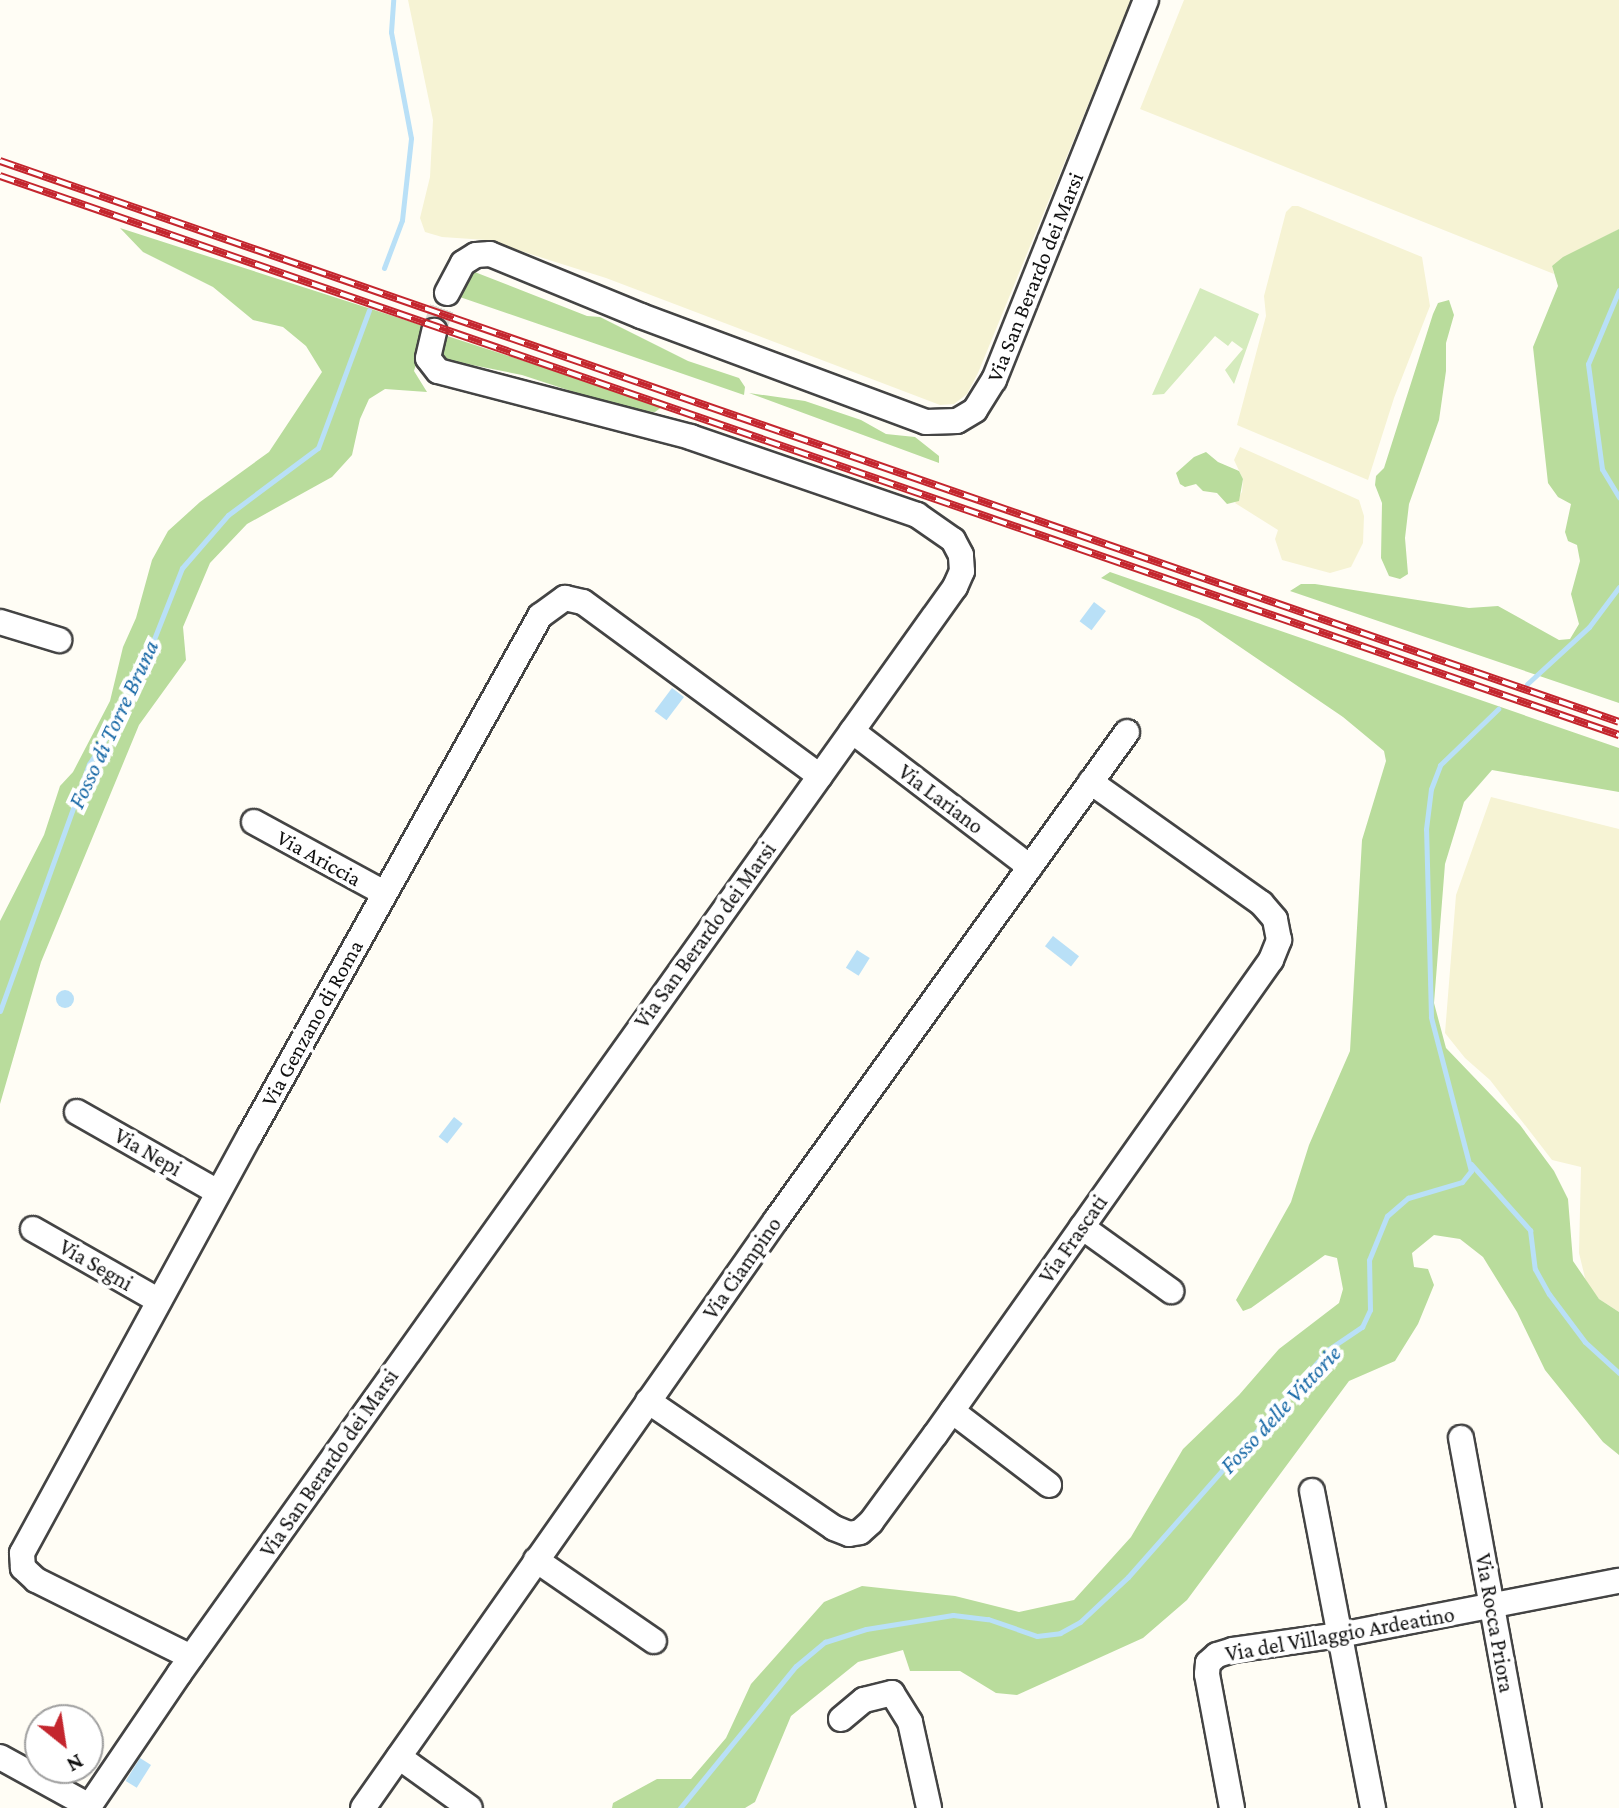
<!DOCTYPE html>
<html>
<head>
<meta charset="utf-8">
<style>
	body { margin:0 }
	#map { position:relative; width:1619px; height:1808px; overflow:hidden; background:#fffdf5; font-family:"Crimson Pro",serif }
	div>[style] { position:absolute }
	[style*='--x'] { left:calc(var(--x)*1px); top:calc(var(--y)*1px); width:calc(var(--w)*1px); rotate:calc(var(--a)*1deg) }
	.farmland>* { inset:0; background:#f6f3d4 }
	.green>* { inset:0; background:#d5ebbd }
	.forest>* { inset:0; background:#b9dc9c }
	.water>* { inset:0; background:#b9e0f7; transform-origin:0 0 }
	.round { border-radius:50% }
	.stream>* { height:5px; margin:-2.5px; padding:0 2.5px; transform-origin:2.5px; border-radius:2.5px; background:#b9e0f7 }
	.minor-tunnel>* { height:24px; margin-top:-12px; transform-origin:0; background:repeating-linear-gradient(90deg,#dbdad3 0 24px,transparent 0 36px) }
	.roads { filter:drop-shadow(2px 0 #444) drop-shadow(-2px 0 #444) drop-shadow(0 2px #444) drop-shadow(0 -2px #444) }
	.minor>* { height:24px; margin:-12px; padding:0 12px; transform-origin:12px; border-radius:12px; background:#fff }
	.rail>* { height:8px; margin-top:-4px; transform-origin:0; background:repeating-linear-gradient(90deg,#fff 0 15px,#c4262e 0 30px); box-sizing:border-box; border-block:2px solid #c4262e }
	span { translate:-50% -50%; white-space:nowrap; text-align:center; line-height:1.15; -webkit-text-stroke:8px #fff; paint-order:stroke }
	.street-label { font-size:22px; color:#111 }
	.water-label { font-size:24px; color:#1768a6; font-style:italic }
	.north { position:absolute; left:24px; top:1704px; width:80px; height:80px; box-sizing:border-box; background:#fff; border:2px solid #a0a0a0; border-radius:50%; rotate:150deg; font-size:22px; font-weight:700; line-height:32px; text-align:center; color:#111 }
	.north::after { content:''; display:block; margin:auto; width:28px; height:36px; background:#c4262e; clip-path:polygon(50% 0,100% 100%,50% 72%,0 100%) }
</style>
</head>
<body>
<div id="map">
	<div class="farmland">
		<i style="clip-path:polygon(408px 0,1131px 0,978px 373px,967px 394px,954px 404px,940px 405px,606px 278px,486px 240px,442px 237px,425px 232px,420px 218px,430px 177px,433px 120px)"></i>
		<i style="clip-path:polygon(1184px 0,1619px 0,1619px 229px,1552px 266px,1554px 274px,1140px 109px)"></i>
		<i style="clip-path:polygon(1292px 206px,1298px 206px,1422px 257px,1430px 306px,1394px 398px,1368px 480px,1237px 425px,1266px 316px,1264px 296px,1286px 212px)"></i>
		<i style="clip-path:polygon(1240px 447px,1359px 500px,1364px 516px,1363px 543px,1351px 567px,1330px 573px,1282px 560px,1275px 539px,1278px 530px,1235px 503px,1242px 492px,1243px 479px,1234px 460px)"></i>
		<i style="clip-path:polygon(1491px 797px,1619px 829px,1619px 1312px,1599px 1299px,1586px 1282px,1579px 1253px,1581px 1167px,1552px 1160px,1490px 1080px,1465px 1058px,1445px 1033px,1456px 895px)"></i>
	</div>
	<div class="green">
		<i style="clip-path:polygon(1200px 288px,1259px 314px,1234px 384px,1225px 370px,1243px 349px,1232px 341px,1228px 346px,1215px 336px,1164px 394px,1152px 395px)"></i>
	</div>
	<div class="forest">
		<i style="clip-path:polygon(120px 228px,427px 327px,414px 371px,427px 392px,385px 389px,369px 399px,360px 419px,352px 455px,332px 477px,247px 524px,210px 563px,183px 627px,186px 660px,139px 725px,41px 962px,0 1104px,0 921px,44px 835px,60px 786px,73px 772px,110px 701px,123px 647px,136px 618px,152px 560px,168px 531px,200px 502px,269px 452px,322px 372px,306px 346px,283px 327px,253px 320px,213px 287px,143px 252px)"></i>
		<i style="clip-path:polygon(1619px 229px,1619px 703px,1290px 591px,1301px 584px,1315px 584px,1469px 608px,1498px 606px,1559px 640px,1570px 639px,1579px 624px,1571px 594px,1580px 561px,1577px 545px,1568px 541px,1565px 532px,1571px 504px,1558px 497px,1548px 483px,1533px 347px,1558px 286px,1552px 266px,1563px 257px)"></i>
		<i style="clip-path:polygon(467px 269px,587px 316px,600px 317px,688px 361px,739px 378px,745px 387px,744px 395px,454px 295px)"></i>
		<i style="clip-path:polygon(1449px 300px,1454px 315px,1446px 343px,1446px 371px,1439px 420px,1409px 504px,1405px 538px,1408px 574px,1400px 579px,1389px 576px,1381px 558px,1382px 503px,1375px 485px,1376px 476px,1384px 468px,1433px 314px,1438px 303px)"></i>
		<i style="clip-path:polygon(441px 334px,663px 406px,655px 412px,632px 411px,522px 375px,437px 358px)"></i>
		<i style="clip-path:polygon(749px 393px,805px 401px,861px 420px,886px 434px,915px 437px,939px 456px,939px 463px)"></i>
		<i style="clip-path:polygon(1206px 452px,1218px 462px,1239px 471px,1243px 479px,1239px 501px,1227px 504px,1217px 493px,1203px 491px,1196px 484px,1185px 487px,1180px 484px,1176px 473px,1194px 457px)"></i>
		<i style="clip-path:polygon(1110px 572px,1619px 748px,1619px 792px,1492px 770px,1464px 802px,1445px 864px,1434px 1003px,1446px 1048px,1520px 1125px,1554px 1171px,1568px 1199px,1573px 1261px,1599px 1299px,1619px 1312px,1619px 1455px,1603px 1442px,1545px 1370px,1517px 1312px,1483px 1257px,1460px 1239px,1434px 1235px,1412px 1253px,1414px 1267px,1428px 1269px,1434px 1285px,1418px 1324px,1395px 1361px,1349px 1381px,1187px 1600px,1143px 1638px,1017px 1695px,996px 1693px,960px 1671px,910px 1671px,903px 1650px,858px 1662px,791px 1716px,755px 1802px,745px 1808px,612px 1808px,613px 1803px,657px 1779px,691px 1779px,726px 1738px,751px 1684px,824px 1602px,862px 1586px,955px 1596px,1019px 1612px,1074px 1600px,1131px 1537px,1183px 1449px,1239px 1395px,1279px 1349px,1339px 1303px,1343px 1289px,1337px 1258px,1325px 1255px,1251px 1308px,1243px 1311px,1236px 1300px,1291px 1202px,1309px 1145px,1350px 1051px,1362px 840px,1386px 761px,1384px 751px,1343px 717px,1199px 619px,1101px 578px)"></i>
	</div>
	<div class="water">
		<i style="left:1094px;top:602px;width:15px;height:24px;rotate:37deg"></i>
		<i style="left:672px;top:688px;width:15px;height:29px;rotate:37deg"></i>
		<i style="left:1053px;top:936px;width:33px;height:13px;rotate:38deg"></i>
		<i style="left:857px;top:950px;width:15px;height:21px;rotate:32deg"></i>
		<i class="round" style="left:56px;top:990px;width:18px;height:18px"></i>
		<i style="left:454px;top:1117px;width:11px;height:25px;rotate:38deg"></i>
		<i style="left:140px;top:1758px;width:13px;height:27px;rotate:32deg"></i>
	</div>
	<div class="stream">
		<i style="--x:384;--y:268;--w:51;--a:-69.4"></i>
		<i style="--x:402;--y:220;--w:82;--a:-83.7"></i>
		<i style="--x:411;--y:138;--w:108;--a:-100.7"></i>
		<i style="--x:391;--y:32;--w:32;--a:-86"></i>
		<i style="--x:1619;--y:290;--w:80;--a:112.7"></i>
		<i style="--x:1588;--y:364;--w:106;--a:82.4"></i>
		<i style="--x:1602;--y:469;--w:33;--a:59"></i>
		<i style="--x:1527;--y:684;--w:84;--a:-42.6"></i>
		<i style="--x:1589;--y:627;--w:50;--a:-53.1"></i>
		<i style="--x:0;--y:1011;--w:263;--a:-70.2"></i>
		<i style="--x:89;--y:764;--w:76;--a:-57.4"></i>
		<i style="--x:130;--y:700;--w:142;--a:-68.5"></i>
		<i style="--x:182;--y:568;--w:70;--a:-49"></i>
		<i style="--x:228;--y:515;--w:112;--a:-36.7"></i>
		<i style="--x:318;--y:448;--w:147;--a:-69.7"></i>
		<i style="--x:1471;--y:1164;--w:89;--a:48.2"></i>
		<i style="--x:1530;--y:1230;--w:39;--a:83"></i>
		<i style="--x:1535;--y:1269;--w:29;--a:61"></i>
		<i style="--x:1549;--y:1294;--w:60;--a:53.1"></i>
		<i style="--x:1585;--y:1342;--w:46;--a:42.4"></i>
		<i style="--x:680;--y:1808;--w:183;--a:-50.8"></i>
		<i style="--x:796;--y:1666;--w:38;--a:-40"></i>
		<i style="--x:825;--y:1642;--w:43;--a:-17.6"></i>
		<i style="--x:866;--y:1629;--w:88;--a:-9.1"></i>
		<i style="--x:953;--y:1615;--w:35;--a:7"></i>
		<i style="--x:988;--y:1619;--w:52;--a:19.1"></i>
		<i style="--x:1037;--y:1636;--w:23;--a:-7"></i>
		<i style="--x:1060;--y:1633;--w:23;--a:-29"></i>
		<i style="--x:1080;--y:1622;--w:66;--a:-43.2"></i>
		<i style="--x:1128;--y:1577;--w:304;--a:-48.6"></i>
		<i style="--x:1329;--y:1349;--w:40;--a:-34"></i>
		<i style="--x:1362;--y:1327;--w:19;--a:-65"></i>
		<i style="--x:1370;--y:1310;--w:50;--a:-91.1"></i>
		<i style="--x:1369;--y:1260;--w:48;--a:-67.8"></i>
		<i style="--x:1387;--y:1216;--w:28;--a:-41"></i>
		<i style="--x:1408;--y:1198;--w:56;--a:-16.5"></i>
		<i style="--x:1462;--y:1182;--w:14;--a:-51"></i>
		<i style="--x:1471;--y:1171;--w:159;--a:-104.6"></i>
		<i style="--x:1431;--y:1017;--w:188;--a:-91.5"></i>
		<i style="--x:1426;--y:829;--w:40;--a:-82.9"></i>
		<i style="--x:1431;--y:789;--w:26;--a:-69"></i>
		<i style="--x:1440;--y:765;--w:81;--a:-44"></i>
	</div>
	<div class="minor-tunnel">
		<i style="--x:434;--y:331;--w:40;--a:-71.1"></i>
	</div>
	<div class="roads">
		<div class="minor">
			<i style="--x:447;--y:293;--w:34;--a:-62"></i>
			<i style="--x:463;--y:263;--w:15;--a:-32"></i>
			<i style="--x:476;--y:255;--w:14;--a:-4"></i>
			<i style="--x:490;--y:254;--w:163;--a:22.3"></i>
			<i style="--x:641;--y:316;--w:304;--a:20.4"></i>
			<i style="--x:926;--y:422;--w:31;--a:-2"></i>
			<i style="--x:957;--y:421;--w:21;--a:-31"></i>
			<i style="--x:975;--y:410;--w:36;--a:-58"></i>
			<i style="--x:994;--y:380;--w:409;--a:-68.2"></i>
			<i style="--x:0;--y:622;--w:62;--a:17"></i>
			<i style="--x:852;--y:731;--w:224;--a:37.4"></i>
			<i style="--x:254;--y:822;--w:148;--a:28.6"></i>
			<i style="--x:77;--y:1112;--w:162;--a:29.6"></i>
			<i style="--x:1082;--y:1227;--w:110;--a:35.7"></i>
			<i style="--x:33;--y:1229;--w:145;--a:29.7"></i>
			<i style="--x:648;--y:1401;--w:225;--a:34.3"></i>
			<i style="--x:834;--y:1528;--w:16;--a:22"></i>
			<i style="--x:849;--y:1534;--w:11;--a:-10"></i>
			<i style="--x:860;--y:1532;--w:15;--a:-42"></i>
			<i style="--x:871;--y:1522;--w:108;--a:-53.7"></i>
			<i style="--x:935;--y:1435;--w:582;--a:-54.73"></i>
			<i style="--x:1271;--y:960;--w:22;--a:-68"></i>
			<i style="--x:1279;--y:940;--w:21;--a:-101"></i>
			<i style="--x:1275;--y:919;--w:21;--a:-131"></i>
			<i style="--x:1261;--y:903;--w:209;--a:-144.6"></i>
			<i style="--x:952;--y:1411;--w:122;--a:37.3"></i>
			<i style="--x:1461;--y:1438;--w:376;--a:79.6"></i>
			<i style="--x:1312;--y:1491;--w:323;--a:79.1"></i>
			<i style="--x:536;--y:1560;--w:143;--a:34.5"></i>
			<i style="--x:191;--y:1657;--w:173;--a:-153.6"></i>
			<i style="--x:36;--y:1580;--w:18;--a:-137"></i>
			<i style="--x:23;--y:1568;--w:15;--a:-94"></i>
			<i style="--x:22;--y:1553;--w:476;--a:-61.4"></i>
			<i style="--x:250;--y:1135;--w:595;--a:-60.8"></i>
			<i style="--x:540;--y:616;--w:31;--a:-36"></i>
			<i style="--x:565;--y:598;--w:18;--a:13"></i>
			<i style="--x:583;--y:602;--w:294;--a:36.3"></i>
			<i style="--x:841;--y:1719;--w:30;--a:-40"></i>
			<i style="--x:864;--y:1700;--w:29;--a:-14"></i>
			<i style="--x:892;--y:1693;--w:34;--a:58"></i>
			<i style="--x:910;--y:1722;--w:88;--a:77.5"></i>
			<i style="--x:0;--y:1757;--w:102;--a:28.8"></i>
			<i style="--x:399;--y:1757;--w:87;--a:35.7"></i>
			<i style="--x:88;--y:1808;--w:162;--a:-55.8"></i>
			<i style="--x:179;--y:1674;--w:1336;--a:-54.48"></i>
			<i style="--x:955;--y:587;--w:17;--a:-66"></i>
			<i style="--x:962;--y:571;--w:16;--a:-94"></i>
			<i style="--x:961;--y:555;--w:17;--a:-118"></i>
			<i style="--x:953;--y:540;--w:44;--a:-145.2"></i>
			<i style="--x:917;--y:515;--w:239;--a:-161"></i>
			<i style="--x:691;--y:437;--w:261;--a:-165.4"></i>
			<i style="--x:438;--y:371;--w:16;--a:-128"></i>
			<i style="--x:428;--y:358;--w:28;--a:-77"></i>
			<i style="--x:363;--y:1808;--w:719;--a:-54.92"></i>
			<i style="--x:776;--y:1220;--w:601;--a:-54.27"></i>
			<i style="--x:1232;--y:1808;--w:136;--a:-100.6"></i>
			<i style="--x:1207;--y:1674;--w:11;--a:-85"></i>
			<i style="--x:1208;--y:1663;--w:12;--a:-42"></i>
			<i style="--x:1217;--y:1655;--w:17;--a:-17"></i>
			<i style="--x:1233;--y:1650;--w:108;--a:-8"></i>
			<i style="--x:1340;--y:1635;--w:284;--a:-11"></i>
		</div>
	</div>
	<div class="rail">
		<i style="--x:0;--y:161;--w:1713;--a:19.11"></i>
		<i style="--x:0;--y:176;--w:1713;--a:19.05"></i>
	</div>
	<div class="street-label">
		<span style="left:1035px;top:277px;rotate:-68deg">Via San Berardo dei Marsi</span>
		<span style="left:941px;top:799px;rotate:37deg">Via Lariano</span>
		<span style="left:319px;top:858px;rotate:29deg">Via Ariccia</span>
		<span style="left:705px;top:935px;rotate:-54deg">Via San Berardo dei Marsi</span>
		<span style="left:312px;top:1023px;rotate:-61deg">Via Genzano di Roma</span>
		<span style="left:148px;top:1152px;rotate:30deg">Via Nepi</span>
		<span style="left:1073px;top:1239px;rotate:-55deg">Via Frascati</span>
		<span style="left:96px;top:1265px;rotate:30deg">Via Segni</span>
		<span style="left:742px;top:1268px;rotate:-55deg">Via Ciampino</span>
		<span style="left:329px;top:1463px;rotate:-55deg">Via San Berardo dei Marsi</span>
		<span style="left:1495px;top:1623px;rotate:80deg">Via Rocca Priora</span>
		<span style="left:1340px;top:1634px;rotate:-10deg">Via del Villaggio Ardeatino</span>
	</div>
	<div class="water-label">
		<span style="left:113px;top:724px;rotate:-65deg">Fosso di Torre Bruna</span>
		<span style="left:1280px;top:1409px;rotate:-47deg">Fosso delle Vittorie</span>
	</div>
	<div class="north">N</div>
</div>
</body>
</html>
